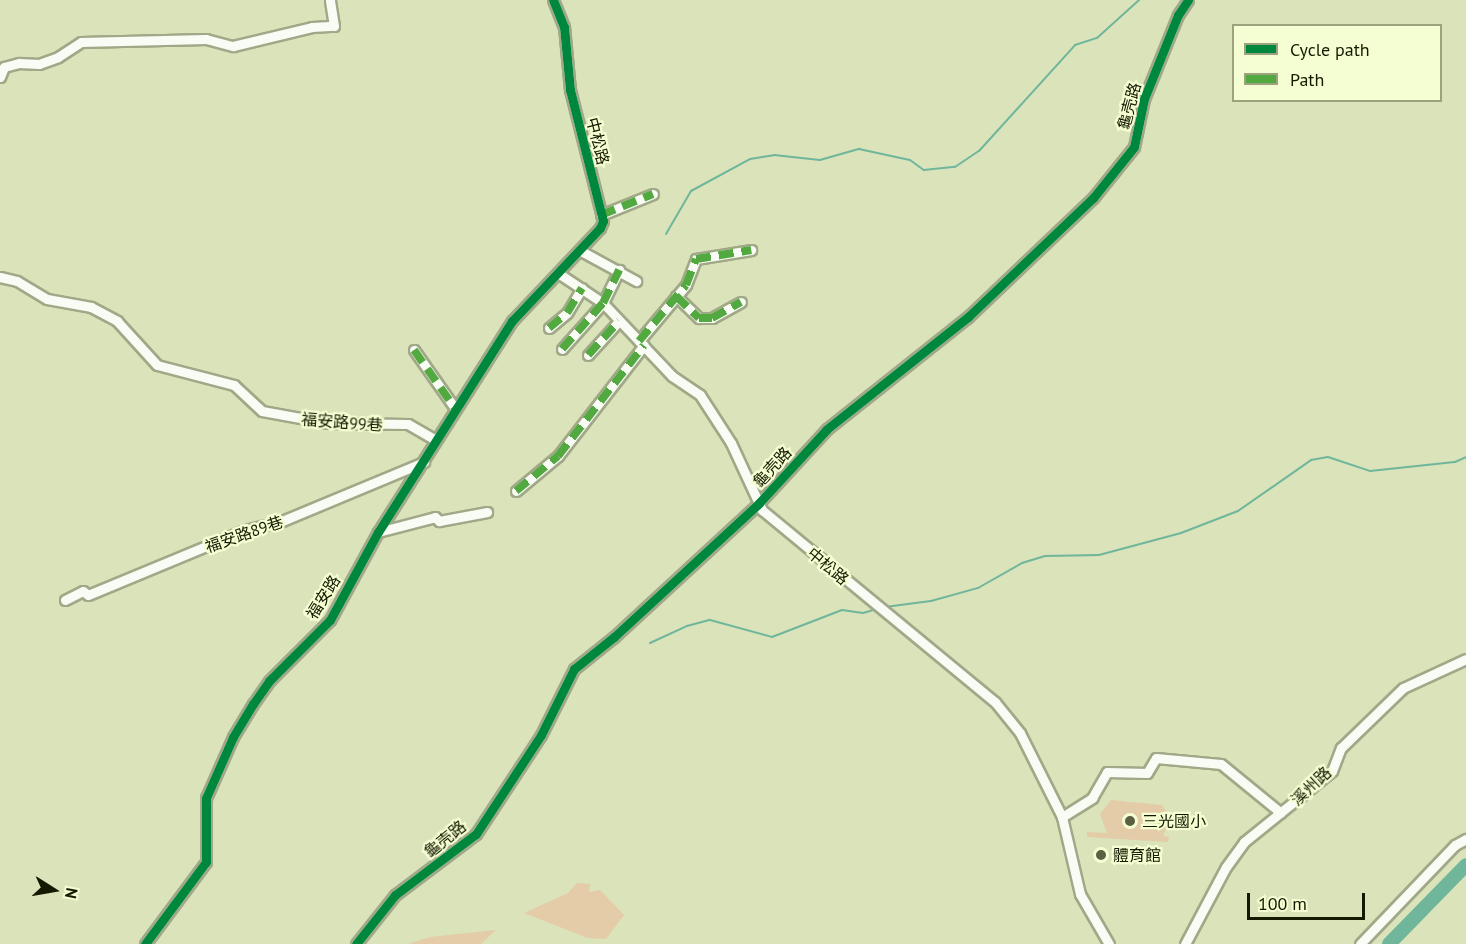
<!DOCTYPE html>
<html>
<head>
<meta charset="utf-8">
<style>
	body { margin:0 }
	#map { position:relative; width:1466px; height:944px; overflow:hidden; background:#dae3ba; font-family:"PT Sans","Noto Sans TC",sans-serif }
	div>[style] { position:absolute }
	[style*='--x'] { left:calc(var(--x)*1px); top:calc(var(--y)*1px); width:calc(var(--w)*1px); rotate:calc(var(--a)*1deg) }
	.green>* { inset:0; background:#e3cca7 }
	.stream>* { height:2px; margin:-1px; padding:0 1px; transform-origin:1px; border-radius:1px; background:#6fb69b }
	.river>* { height:14px; margin:-7px; padding:0 7px; transform-origin:7px; border-radius:7px; background:#6fb69b }
	.roads { filter:drop-shadow(2px 0 #a1a887) drop-shadow(-2px 0 #a1a887) drop-shadow(0 2px #a1a887) drop-shadow(0 -2px #a1a887) }
	.minor>* { height:9px; margin:-4.5px; padding:0 4.5px; transform-origin:4.5px; border-radius:4.5px; background:#f9fbf5 }
	.quiet>* { height:8px; margin-top:-4px; transform-origin:0; background:repeating-linear-gradient(90deg,#51a940 0 15px,transparent 0 23px) }
	.cycleway>* { height:9px; margin:-4.5px; padding:0 4.5px; transform-origin:4.5px; border-radius:4.5px; background:#00873e }
	.dots>* { width:16px; height:16px; translate:-50% -50%; box-sizing:border-box; border:3px solid #f4fed2; border-radius:50% }
	span { translate:-50% -50%; white-space:nowrap; text-align:center; line-height:1.15; -webkit-text-stroke:4.5px #f4fed2; paint-order:stroke }
	.street-label { font-size:16px; color:#151900 }
	.poi-label { font-size:16px; color:#151900 }
	.left { translate:0 -50%; text-align:left }
	.legend { position:absolute; left:1232px; top:24px; width:210px; height:78px; box-sizing:border-box; background:#f4fed2; border:2px solid #9ba27e; margin:0; padding:8px 10px; list-style:none; font-size:18px; color:#151900 }
	.legend li { display:flex; align-items:center; gap:12px; height:30px }
	.legend b { width:30px; border:2px solid #9ba27e }
	.north { position:absolute; left:24px; top:860px; width:60px; height:60px; -webkit-text-stroke:4px #f4fed2; paint-order:stroke; rotate:101deg; font-size:16px; font-weight:700; line-height:24px; text-align:center; color:#151900 }
	.north::after { content:''; display:block; margin:auto; width:21px; height:27px; background:#151900; clip-path:polygon(50% 0,100% 100%,50% 72%,0 100%) }
	.scale { position:absolute; left:1247px; top:893px; width:118px; height:27px; box-sizing:border-box; border:3px solid #151900; border-top:0; padding-left:8px; font-size:18px; line-height:21px; white-space:nowrap; color:#151900; -webkit-text-stroke:4px #f4fed2; paint-order:stroke }
</style>
</head>
<body>
<div id="map">
	<div class="green">
		<i style="clip-path:polygon(1111px 800px,1162px 805px,1170px 817px,1163px 836px,1169px 837px,1168px 842px,1087px 837px,1087px 832px,1107px 833px,1100px 814px)"></i>
		<i style="clip-path:polygon(577px 883px,590px 884px,589px 892px,600px 890px,624px 915px,606px 939px,588px 938px,524px 913px,568px 893px)"></i>
		<i style="clip-path:polygon(496px 930px,481px 944px,408px 944px,430px 937px)"></i>
	</div>
	<div class="stream">
		<i style="--x:666;--y:234;--w:50;--a:-59.8"></i>
		<i style="--x:691;--y:191;--w:67;--a:-28.5"></i>
		<i style="--x:750;--y:159;--w:24;--a:-9"></i>
		<i style="--x:774;--y:155;--w:46;--a:6.2"></i>
		<i style="--x:820;--y:160;--w:41;--a:-15.8"></i>
		<i style="--x:859;--y:149;--w:52;--a:12.2"></i>
		<i style="--x:910;--y:160;--w:17;--a:36"></i>
		<i style="--x:924;--y:170;--w:31;--a:-6"></i>
		<i style="--x:955;--y:167;--w:29;--a:-34"></i>
		<i style="--x:979;--y:151;--w:143;--a:-47.8"></i>
		<i style="--x:1075;--y:45;--w:23;--a:-18"></i>
		<i style="--x:1097;--y:38;--w:57;--a:-42.1"></i>
		<i style="--x:885;--y:607;--w:46;--a:-7.4"></i>
		<i style="--x:931;--y:601;--w:49;--a:-15.5"></i>
		<i style="--x:978;--y:588;--w:51;--a:-29.6"></i>
		<i style="--x:1022;--y:563;--w:24;--a:-17"></i>
		<i style="--x:1045;--y:556;--w:54;--a:-1.1"></i>
		<i style="--x:1099;--y:555;--w:85;--a:-15"></i>
		<i style="--x:1181;--y:533;--w:61;--a:-21.1"></i>
		<i style="--x:1238;--y:511;--w:89;--a:-34.9"></i>
		<i style="--x:1311;--y:460;--w:17;--a:-10"></i>
		<i style="--x:1328;--y:457;--w:44;--a:18.4"></i>
		<i style="--x:1370;--y:471;--w:85;--a:-6"></i>
		<i style="--x:1455;--y:462;--w:12;--a:-24"></i>
		<i style="--x:650;--y:643;--w:41;--a:-24.7"></i>
		<i style="--x:687;--y:626;--w:24;--a:-15"></i>
		<i style="--x:710;--y:620;--w:64;--a:15.3"></i>
		<i style="--x:772;--y:637;--w:75;--a:-21.1"></i>
		<i style="--x:842;--y:610;--w:21;--a:8"></i>
		<i style="--x:863;--y:613;--w:15;--a:-16"></i>
	</div>
	<div class="river">
		<i style="--x:1389;--y:944;--w:110;--a:-45.7"></i>
	</div>
	<div class="roads">
		<div class="minor">
			<i style="--x:0;--y:77;--w:11;--a:-68"></i>
			<i style="--x:4;--y:67;--w:16;--a:-15"></i>
			<i style="--x:19;--y:63;--w:20;--a:3"></i>
			<i style="--x:39;--y:64;--w:20;--a:-20"></i>
			<i style="--x:58;--y:57;--w:27;--a:-33"></i>
			<i style="--x:81;--y:42;--w:125;--a:-1.4"></i>
			<i style="--x:206;--y:39;--w:28;--a:15"></i>
			<i style="--x:233;--y:46;--w:81;--a:-13.5"></i>
			<i style="--x:312;--y:27;--w:22;--a:-3"></i>
			<i style="--x:334;--y:26;--w:26;--a:-99"></i>
			<i style="--x:601;--y:215;--w:56;--a:-22"></i>
			<i style="--x:581;--y:251;--w:63;--a:28.6"></i>
			<i style="--x:558;--y:273;--w:54;--a:33.7"></i>
			<i style="--x:603;--y:303;--w:100;--a:46.6"></i>
			<i style="--x:672;--y:376;--w:34;--a:34"></i>
			<i style="--x:700;--y:395;--w:57;--a:57.1"></i>
			<i style="--x:731;--y:443;--w:74;--a:65.2"></i>
			<i style="--x:762;--y:510;--w:302;--a:39.5"></i>
			<i style="--x:995;--y:702;--w:40;--a:51"></i>
			<i style="--x:1020;--y:733;--w:94;--a:63.4"></i>
			<i style="--x:1062;--y:817;--w:79;--a:76.8"></i>
			<i style="--x:1080;--y:894;--w:58;--a:59.9"></i>
			<i style="--x:0;--y:277;--w:17;--a:13"></i>
			<i style="--x:17;--y:281;--w:35;--a:31"></i>
			<i style="--x:47;--y:299;--w:45;--a:10.3"></i>
			<i style="--x:91;--y:307;--w:30;--a:28"></i>
			<i style="--x:117;--y:321;--w:59;--a:47.7"></i>
			<i style="--x:157;--y:365;--w:80;--a:14.6"></i>
			<i style="--x:234;--y:385;--w:38;--a:43"></i>
			<i style="--x:262;--y:411;--w:67;--a:10.3"></i>
			<i style="--x:328;--y:423;--w:80;--a:0.7"></i>
			<i style="--x:408;--y:424;--w:32;--a:30"></i>
			<i style="--x:676;--y:296;--w:32;--a:44"></i>
			<i style="--x:699;--y:318;--w:13;--a:0"></i>
			<i style="--x:712;--y:318;--w:33;--a:-29"></i>
			<i style="--x:549;--y:328;--w:23;--a:-40"></i>
			<i style="--x:567;--y:313;--w:29;--a:-59"></i>
			<i style="--x:639;--y:341;--w:73;--a:-50"></i>
			<i style="--x:686;--y:285;--w:28;--a:-69"></i>
			<i style="--x:696;--y:259;--w:56;--a:-9.3"></i>
			<i style="--x:562;--y:349;--w:62;--a:-48.3"></i>
			<i style="--x:603;--y:303;--w:37;--a:-64"></i>
			<i style="--x:414;--y:350;--w:70;--a:54.9"></i>
			<i style="--x:588;--y:355;--w:46;--a:-47.6"></i>
			<i style="--x:516;--y:491;--w:55;--a:-39.8"></i>
			<i style="--x:558;--y:456;--w:140;--a:-52.2"></i>
			<i style="--x:378;--y:532;--w:59;--a:-14.7"></i>
			<i style="--x:435;--y:517;--w:6;--a:45"></i>
			<i style="--x:439;--y:521;--w:49;--a:-10.6"></i>
			<i style="--x:65;--y:600;--w:20;--a:-27"></i>
			<i style="--x:83;--y:591;--w:6;--a:39"></i>
			<i style="--x:88;--y:595;--w:170;--a:-22.5"></i>
			<i style="--x:245;--y:530;--w:38;--a:-14"></i>
			<i style="--x:282;--y:521;--w:154;--a:-22.6"></i>
			<i style="--x:1062;--y:817;--w:36;--a:-32"></i>
			<i style="--x:1092;--y:798;--w:30;--a:-60"></i>
			<i style="--x:1107;--y:772;--w:40;--a:1.4"></i>
			<i style="--x:1147;--y:773;--w:17;--a:-59"></i>
			<i style="--x:1156;--y:758;--w:65;--a:5.3"></i>
			<i style="--x:1221;--y:764;--w:77;--a:39.2"></i>
			<i style="--x:145;--y:944;--w:102;--a:-53.4"></i>
			<i style="--x:206;--y:862;--w:64;--a:-90"></i>
			<i style="--x:206;--y:798;--w:67;--a:-66.1"></i>
			<i style="--x:233;--y:737;--w:39;--a:-59"></i>
			<i style="--x:253;--y:704;--w:28;--a:-55"></i>
			<i style="--x:269;--y:681;--w:86;--a:-45"></i>
			<i style="--x:330;--y:620;--w:100;--a:-61.4"></i>
			<i style="--x:378;--y:532;--w:250;--a:-57.6"></i>
			<i style="--x:512;--y:321;--w:128;--a:-46.6"></i>
			<i style="--x:600;--y:228;--w:8;--a:-67"></i>
			<i style="--x:603;--y:221;--w:135;--a:-104.1"></i>
			<i style="--x:570;--y:90;--w:63;--a:-95.4"></i>
			<i style="--x:564;--y:27;--w:29;--a:-112"></i>
			<i style="--x:356;--y:944;--w:63;--a:-51.5"></i>
			<i style="--x:395;--y:895;--w:101;--a:-37"></i>
			<i style="--x:476;--y:834;--w:118;--a:-56.7"></i>
			<i style="--x:541;--y:735;--w:74;--a:-63.4"></i>
			<i style="--x:574;--y:669;--w:51;--a:-38.7"></i>
			<i style="--x:614;--y:637;--w:197;--a:-42.7"></i>
			<i style="--x:759;--y:503;--w:100;--a:-47.4"></i>
			<i style="--x:827;--y:429;--w:180;--a:-38.5"></i>
			<i style="--x:968;--y:317;--w:173;--a:-43.6"></i>
			<i style="--x:1093;--y:198;--w:65;--a:-51.2"></i>
			<i style="--x:1134;--y:147;--w:49;--a:-78.2"></i>
			<i style="--x:1144;--y:99;--w:91;--a:-68"></i>
			<i style="--x:1178;--y:15;--w:18;--a:-56"></i>
			<i style="--x:1185;--y:944;--w:87;--a:-62"></i>
			<i style="--x:1226;--y:867;--w:31;--a:-54"></i>
			<i style="--x:1244;--y:842;--w:113;--a:-38.9"></i>
			<i style="--x:1332;--y:771;--w:25;--a:-69"></i>
			<i style="--x:1341;--y:748;--w:86;--a:-44.1"></i>
			<i style="--x:1403;--y:688;--w:69;--a:-24.7"></i>
			<i style="--x:1360;--y:944;--w:137;--a:-46.2"></i>
			<i style="--x:1455;--y:845;--w:13;--a:-29"></i>
		</div>
	</div>
	<div class="quiet">
		<i style="--x:601;--y:215;--w:56;--a:-22"></i>
		<i style="--x:676;--y:296;--w:32;--a:44"></i>
		<i style="--x:699;--y:318;--w:13;--a:0"></i>
		<i style="--x:712;--y:318;--w:33;--a:-29"></i>
		<i style="--x:549;--y:328;--w:23;--a:-40"></i>
		<i style="--x:567;--y:313;--w:29;--a:-59"></i>
		<i style="--x:639;--y:341;--w:73;--a:-50"></i>
		<i style="--x:686;--y:285;--w:28;--a:-69"></i>
		<i style="--x:696;--y:259;--w:56;--a:-9.3"></i>
		<i style="--x:562;--y:349;--w:62;--a:-48.3"></i>
		<i style="--x:603;--y:303;--w:37;--a:-64"></i>
		<i style="--x:414;--y:350;--w:70;--a:54.9"></i>
		<i style="--x:588;--y:355;--w:46;--a:-47.6"></i>
		<i style="--x:516;--y:491;--w:55;--a:-39.8"></i>
		<i style="--x:558;--y:456;--w:140;--a:-52.2"></i>
	</div>
	<div class="cycleway">
		<i style="--x:145;--y:944;--w:102;--a:-53.4"></i>
		<i style="--x:206;--y:862;--w:64;--a:-90"></i>
		<i style="--x:206;--y:798;--w:67;--a:-66.1"></i>
		<i style="--x:233;--y:737;--w:39;--a:-59"></i>
		<i style="--x:253;--y:704;--w:28;--a:-55"></i>
		<i style="--x:269;--y:681;--w:86;--a:-45"></i>
		<i style="--x:330;--y:620;--w:100;--a:-61.4"></i>
		<i style="--x:378;--y:532;--w:250;--a:-57.6"></i>
		<i style="--x:512;--y:321;--w:128;--a:-46.6"></i>
		<i style="--x:600;--y:228;--w:8;--a:-67"></i>
		<i style="--x:603;--y:221;--w:135;--a:-104.1"></i>
		<i style="--x:570;--y:90;--w:63;--a:-95.4"></i>
		<i style="--x:564;--y:27;--w:29;--a:-112"></i>
		<i style="--x:356;--y:944;--w:63;--a:-51.5"></i>
		<i style="--x:395;--y:895;--w:101;--a:-37"></i>
		<i style="--x:476;--y:834;--w:118;--a:-56.7"></i>
		<i style="--x:541;--y:735;--w:74;--a:-63.4"></i>
		<i style="--x:574;--y:669;--w:51;--a:-38.7"></i>
		<i style="--x:614;--y:637;--w:197;--a:-42.7"></i>
		<i style="--x:759;--y:503;--w:100;--a:-47.4"></i>
		<i style="--x:827;--y:429;--w:180;--a:-38.5"></i>
		<i style="--x:968;--y:317;--w:173;--a:-43.6"></i>
		<i style="--x:1093;--y:198;--w:65;--a:-51.2"></i>
		<i style="--x:1134;--y:147;--w:49;--a:-78.2"></i>
		<i style="--x:1144;--y:99;--w:91;--a:-68"></i>
		<i style="--x:1178;--y:15;--w:18;--a:-56"></i>
	</div>
	<div class="dots">
		<i style="left:1130px;top:821px;background:#5a6041"></i>
		<i style="left:1101px;top:855px;background:#5a6041"></i>
	</div>
	<div class="street-label">
		<span style="left:1129px;top:106px;rotate:-75deg">龜壳路</span>
		<span style="left:598px;top:141px;rotate:76deg">中松路</span>
		<span style="left:342px;top:422px;rotate:4deg">福安路99巷</span>
		<span style="left:772px;top:467px;rotate:-48deg">龜壳路</span>
		<span style="left:244px;top:534px;rotate:-19deg">福安路89巷</span>
		<span style="left:828px;top:566px;rotate:40deg">中松路</span>
		<span style="left:323px;top:597px;rotate:-58deg">福安路</span>
		<span style="left:1311px;top:786px;rotate:-43deg">溪州路</span>
		<span style="left:445px;top:839px;rotate:-39deg">龜壳路</span>
	</div>
	<div class="poi-label">
		<span class="left" style="left:1142px;top:821px">三光國小</span>
		<span class="left" style="left:1113px;top:855px">體育館</span>
	</div>
	<ul class="legend">
	<li><b style="height:8px;background:#00873e"></b>Cycle path</li>
	<li><b style="height:8px;background:#51a940"></b>Path</li>
	</ul>
	<div class="north">N</div>
	<div class="scale">100 m</div>
</div>
</body>
</html>
